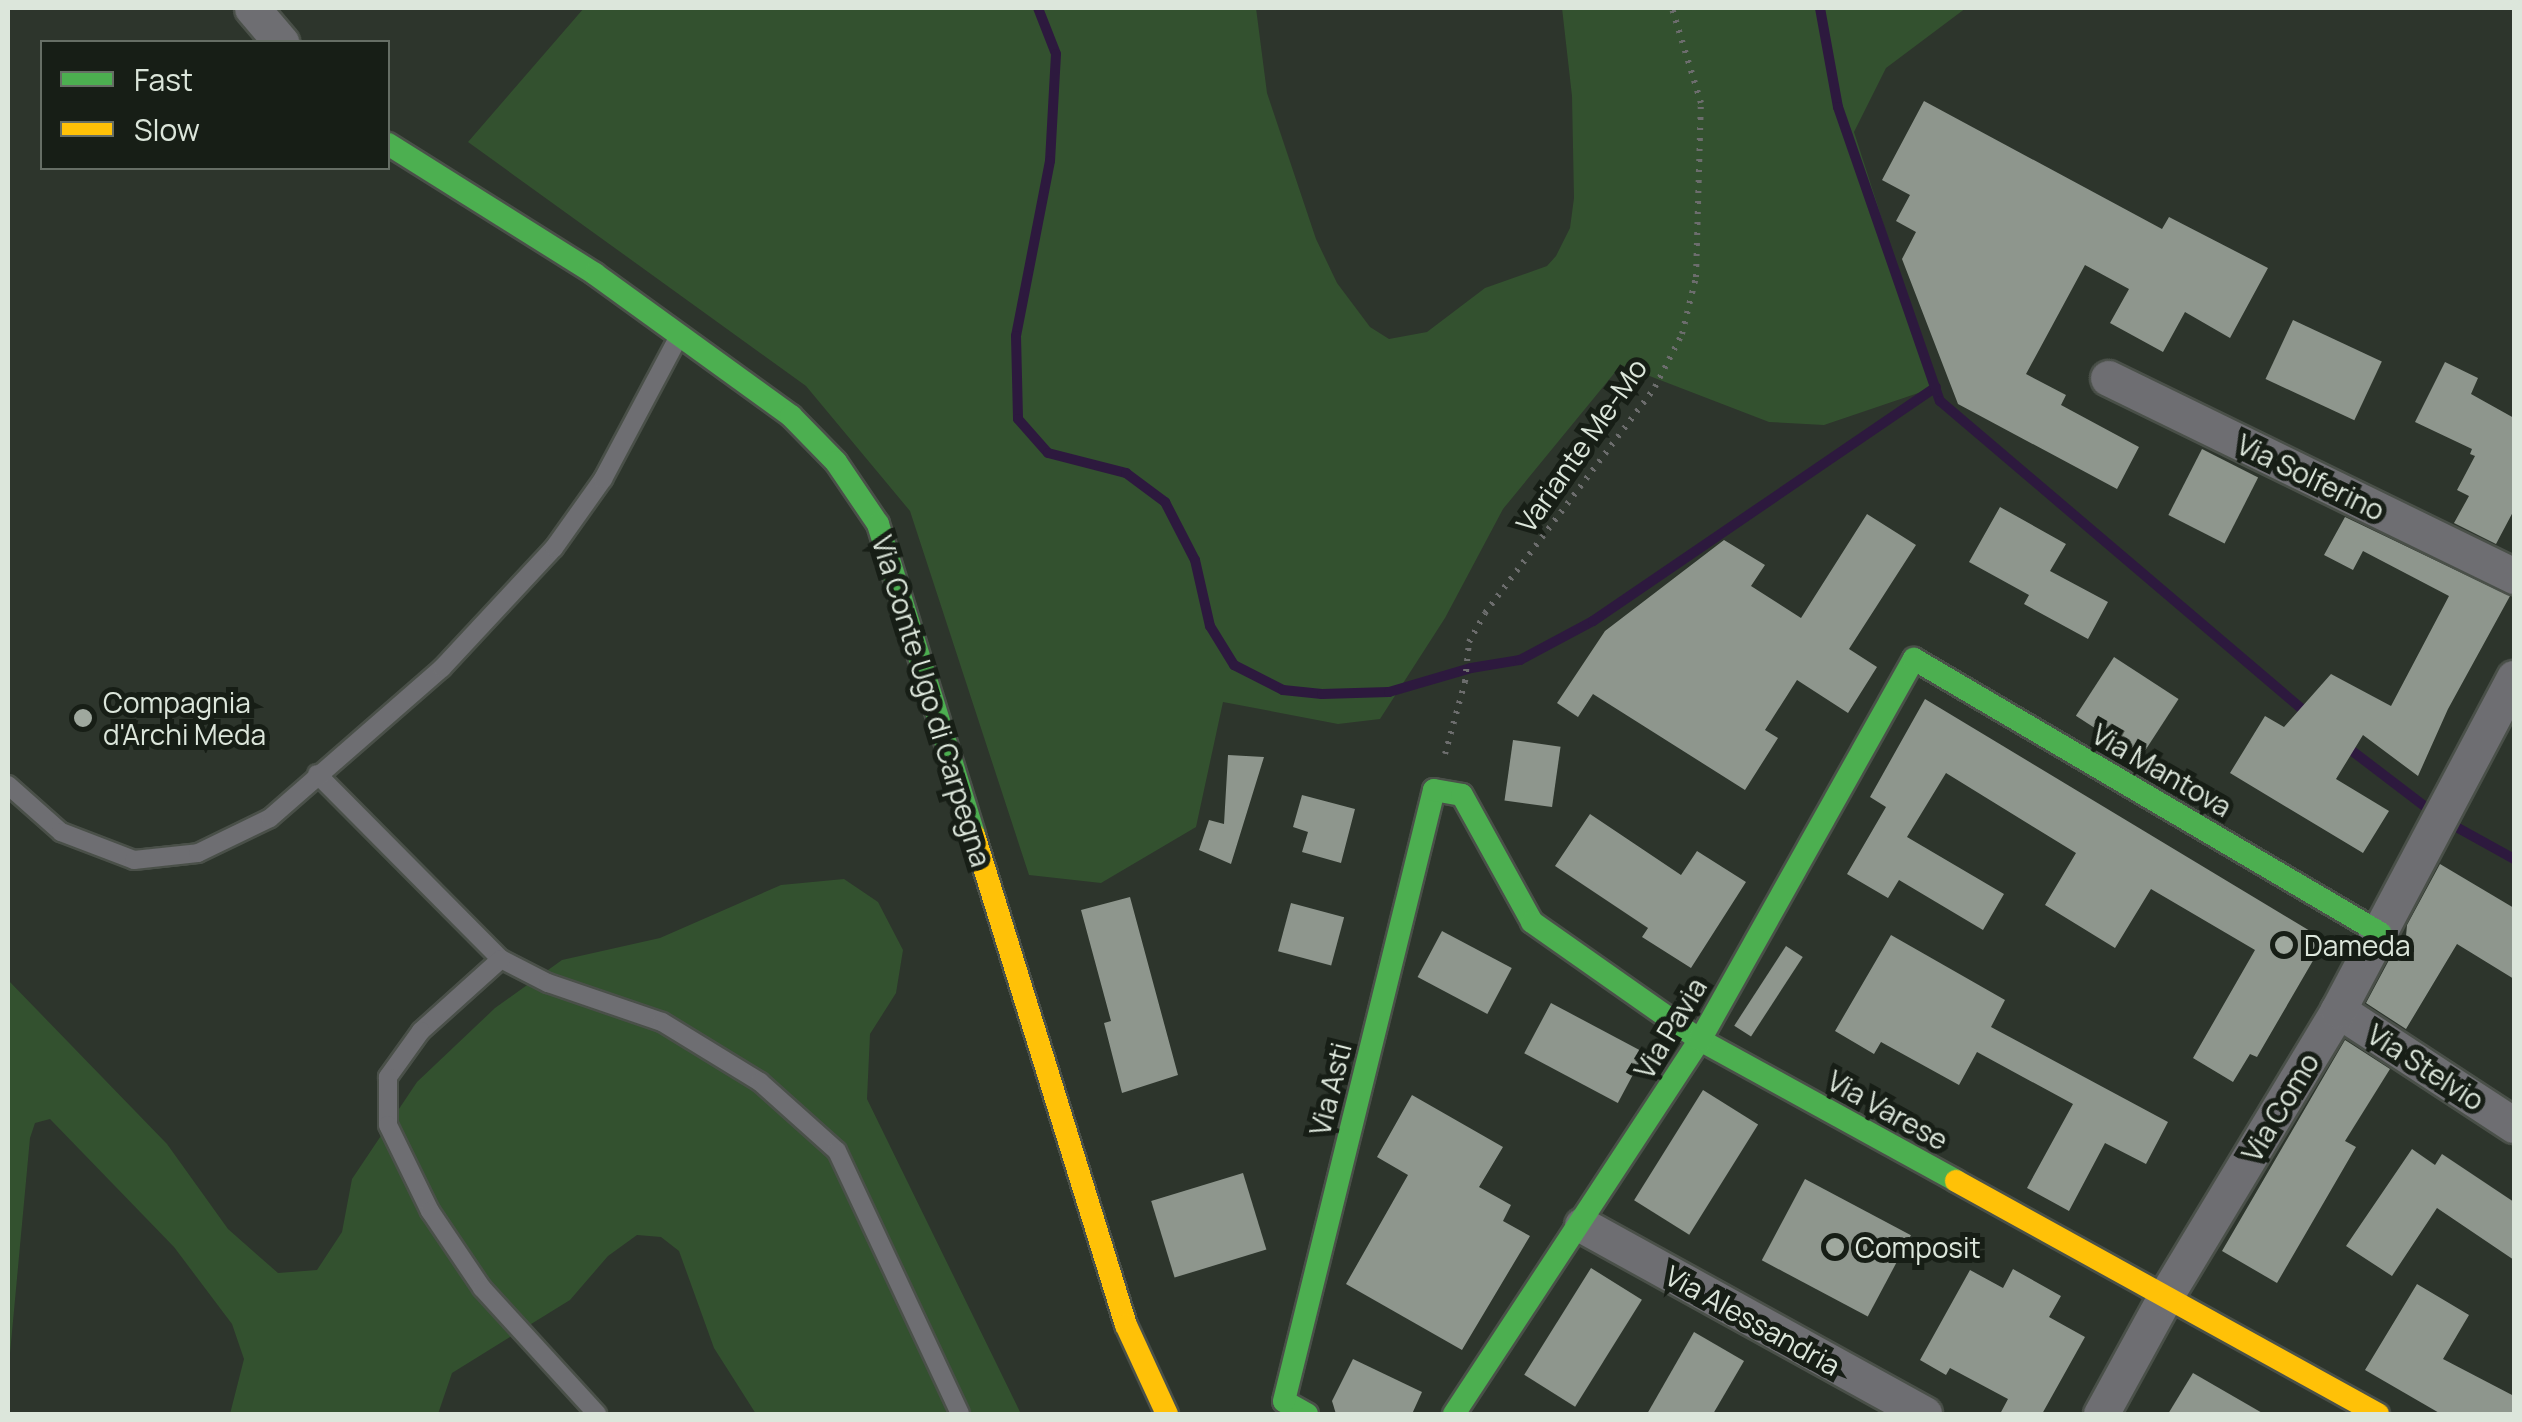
<!DOCTYPE html>
<html>
<head>
<meta charset="utf-8">
<style>
	body { margin:0 }
	#map { position:relative; width:2522px; height:1422px; overflow:hidden; background:#2d352c; font-family:Manrope,sans-serif }
	div>[style] { position:absolute }
	[style*='--x'] { left:calc(var(--x)*1px); top:calc(var(--y)*1px); width:calc(var(--w)*1px); rotate:calc(var(--a)*1deg) }
	.green>* { inset:0; background:#33512f }
	.stream>* { height:10px; margin:-5px; padding:0 5px; transform-origin:5px; border-radius:5px; background:#2d193e }
	.building>* { inset:0; background:#8e968d; transform-origin:0 0 }
	.path>* { height:6px; margin-top:-3px; transform-origin:0; background:repeating-linear-gradient(90deg,#6c6d6d 0 2.5px,transparent 0 10.5px) }
	.roads { filter:drop-shadow(2px 0 #4a5049) drop-shadow(-2px 0 #4a5049) drop-shadow(0 2px #4a5049) drop-shadow(0 -2px #4a5049) }
	.lane>* { height:18px; margin:-9px; padding:0 9px; transform-origin:9px; border-radius:9px; background:#6e6e72 }
	.street>* { height:35px; margin:-17.5px; padding:0 17.5px; transform-origin:17.5px; border-radius:17.5px; background:#6e6e72 }
	.fast>* { height:22px; margin:-11px; padding:0 11px; transform-origin:11px; border-radius:11px; background:#4caf50 }
	.slow>* { height:22px; margin:-11px; padding:0 11px; transform-origin:11px; border-radius:11px; background:#ffc107 }
	.dots>* { width:28px; height:28px; translate:-50% -50%; box-sizing:border-box; border:5px solid #171e16; border-radius:50% }
	span { translate:-50% -50%; white-space:nowrap; text-align:center; line-height:1.15; -webkit-text-stroke:10px #171e16; paint-order:stroke }
	.street-label { font-size:28px; color:#dce6db }
	.poi-label { font-size:28px; color:#dce6db }
	.left { translate:0 -50%; text-align:left }
	.frame { position:absolute; inset:0; border:10px solid #dce6db; pointer-events:none }
	.legend { position:absolute; left:40px; top:40px; width:350px; height:130px; box-sizing:border-box; background:#171e16; border:2px solid #666e65; margin:0; padding:12px 18px; list-style:none; font-size:30px; color:#dce6db }
	.legend li { display:flex; align-items:center; gap:20px; height:50px }
	.legend b { width:50px; border:2px solid #666e65 }
</style>
</head>
<body>
<div id="map">
	<div class="green">
		<i style="clip-path:polygon(584px 8px,1256px 8px,1267px 93px,1316px 239px,1337px 283px,1370px 327px,1389px 339px,1427px 332px,1485px 288px,1547px 266px,1556px 256px,1570px 228px,1574px 198px,1572px 96px,1562px 8px,1966px 8px,1886px 68px,1854px 132px,1936px 387px,1824px 425px,1769px 422px,1621px 365px,1503px 509px,1445px 618px,1380px 719px,1338px 724px,1223px 702px,1196px 827px,1101px 883px,1029px 875px,910px 511px,806px 386px,468px 142px)"></i>
		<i style="clip-path:polygon(844px 879px,878px 902px,903px 950px,896px 993px,870px 1034px,867px 1099px,1021px 1414px,756px 1414px,714px 1348px,679px 1251px,661px 1237px,637px 1235px,608px 1256px,570px 1300px,452px 1373px,438px 1414px,230px 1414px,244px 1359px,232px 1324px,174px 1247px,50px 1119px,35px 1123px,30px 1138px,8px 1375px,8px 980px,167px 1144px,228px 1229px,278px 1273px,317px 1270px,342px 1232px,352px 1179px,417px 1082px,495px 1008px,562px 960px,660px 938px,781px 885px)"></i>
	</div>
	<div class="stream">
		<i style="--x:1038;--y:8;--w:49;--a:68.6"></i>
		<i style="--x:1056;--y:54;--w:107;--a:93.2"></i>
		<i style="--x:1050;--y:161;--w:178;--a:101"></i>
		<i style="--x:1016;--y:336;--w:83;--a:88.6"></i>
		<i style="--x:1018;--y:419;--w:45;--a:48.6"></i>
		<i style="--x:1048;--y:453;--w:81;--a:14.4"></i>
		<i style="--x:1126;--y:473;--w:49;--a:36.6"></i>
		<i style="--x:1165;--y:502;--w:65;--a:62.7"></i>
		<i style="--x:1195;--y:560;--w:68;--a:77.2"></i>
		<i style="--x:1210;--y:626;--w:46;--a:58.4"></i>
		<i style="--x:1234;--y:665;--w:55;--a:27"></i>
		<i style="--x:1283;--y:690;--w:39;--a:6"></i>
		<i style="--x:1322;--y:694;--w:67;--a:-1.7"></i>
		<i style="--x:1389;--y:692;--w:85;--a:-16.3"></i>
		<i style="--x:1471;--y:668;--w:50;--a:-9.3"></i>
		<i style="--x:1520;--y:660;--w:83;--a:-28.1"></i>
		<i style="--x:1593;--y:621;--w:415;--a:-34.3"></i>
		<i style="--x:1820;--y:8;--w:101;--a:79.7"></i>
		<i style="--x:1838;--y:107;--w:311;--a:70.9"></i>
		<i style="--x:1940;--y:401;--w:487;--a:40.4"></i>
		<i style="--x:2343;--y:744;--w:122;--a:37.3"></i>
		<i style="--x:2440;--y:818;--w:85;--a:29"></i>
	</div>
	<div class="building">
		<i style="clip-path:polygon(1924px 101px,2162px 229px,2169px 217px,2268px 268px,2230px 338px,2185px 312px,2163px 352px,2110px 323px,2129px 289px,2085px 265px,2026px 374px,2066px 395px,2061px 405px,2139px 447px,2117px 489px,1958px 404px,1902px 259px,1916px 232px,1896px 221px,1910px 195px,1882px 180px)"></i>
		<i style="left:2293px;top:320px;width:98px;height:65px;rotate:25deg"></i>
		<i style="clip-path:polygon(2445px 362px,2478px 378px,2471px 394px,2514px 418px,2514px 510px,2496px 544px,2454px 523px,2469px 496px,2457px 490px,2475px 456px,2470px 454px,2472px 449px,2415px 422px)"></i>
		<i style="left:2202px;top:449px;width:63px;height:74px;rotate:27deg"></i>
		<i style="clip-path:polygon(2000px 507px,2066px 544px,2050px 571px,2108px 602px,2088px 639px,2024px 604px,2029px 595px,1969px 562px)"></i>
		<i style="clip-path:polygon(1867px 514px,1916px 545px,1849px 649px,1877px 667px,1848px 713px,1797px 680px,1765px 730px,1778px 738px,1745px 790px,1593px 694px,1578px 717px,1557px 703px,1605px 631px,1724px 540px,1765px 565px,1751px 586px,1801px 618px)"></i>
		<i style="clip-path:polygon(2345px 517px,2510px 596px,2448px 709px,2418px 776px,2363px 735px,2336px 779px,2389px 811px,2363px 853px,2230px 773px,2265px 716px,2284px 727px,2331px 674px,2391px 706px,2449px 596px,2363px 551px,2353px 570px,2324px 555px)"></i>
		<i style="left:2114px;top:657px;width:77px;height:70px;rotate:33deg"></i>
		<i style="clip-path:polygon(1925px 699px,2325px 940px,2257px 1057px,2250px 1054px,2233px 1082px,2193px 1058px,2255px 950px,2151px 889px,2115px 948px,2045px 905px,2076px 853px,1946px 773px,1907px 837px,2004px 894px,1983px 930px,1899px 880px,1888px 898px,1847px 874px,1886px 807px,1870px 797px)"></i>
		<i style="left:1513px;top:740px;width:48px;height:61px;rotate:8deg"></i>
		<i style="clip-path:polygon(1228px 755px,1264px 757px,1231px 864px,1199px 850px,1209px 820px,1224px 824px)"></i>
		<i style="clip-path:polygon(1302px 795px,1355px 809px,1341px 863px,1302px 852px,1308px 832px,1293px 827px)"></i>
		<i style="clip-path:polygon(1590px 814px,1681px 875px,1697px 851px,1746px 882px,1691px 968px,1642px 937px,1648px 928px,1555px 866px)"></i>
		<i style="clip-path:polygon(2440px 864px,2514px 908px,2514px 979px,2457px 944px,2406px 1029px,2366px 1003px,2389px 960px,2405px 947px,2407px 925px)"></i>
		<i style="clip-path:polygon(1130px 897px,1178px 1075px,1122px 1093px,1104px 1023px,1111px 1021px,1081px 910px)"></i>
		<i style="left:1291px;top:903px;width:55px;height:50px;rotate:15deg"></i>
		<i style="left:1442px;top:931px;width:79px;height:52px;rotate:28deg"></i>
		<i style="clip-path:polygon(1891px 935px,2005px 1000px,1991px 1027px,2168px 1122px,2146px 1164px,2105px 1143px,2069px 1211px,2027px 1188px,2073px 1104px,1977px 1052px,1959px 1085px,1881px 1042px,1874px 1054px,1835px 1031px)"></i>
		<i style="left:1786px;top:946px;width:20px;height:95px;rotate:33deg"></i>
		<i style="left:1551px;top:1003px;width:106px;height:57px;rotate:28deg"></i>
		<i style="clip-path:polygon(2345px 1040px,2390px 1069px,2345px 1141px,2356px 1147px,2277px 1283px,2222px 1251px)"></i>
		<i style="left:1703px;top:1090px;width:65px;height:130px;rotate:32deg"></i>
		<i style="clip-path:polygon(1412px 1095px,1503px 1147px,1479px 1187px,1511px 1205px,1503px 1221px,1530px 1236px,1462px 1350px,1346px 1284px,1408px 1175px,1377px 1157px)"></i>
		<i style="clip-path:polygon(2412px 1149px,2435px 1165px,2442px 1154px,2514px 1202px,2514px 1260px,2437px 1208px,2392px 1276px,2346px 1246px)"></i>
		<i style="left:1243px;top:1173px;width:80px;height:96px;rotate:73deg"></i>
		<i style="left:1805px;top:1179px;width:120px;height:92px;rotate:28deg"></i>
		<i style="left:1591px;top:1268px;width:60px;height:126px;rotate:32deg"></i>
		<i style="clip-path:polygon(2013px 1269px,2061px 1296px,2049px 1317px,2085px 1337px,2042px 1414px,2000px 1414px,2008px 1399px,1950px 1368px,1946px 1375px,1920px 1360px,1970px 1270px,2003px 1288px)"></i>
		<i style="clip-path:polygon(2417px 1284px,2469px 1315px,2443px 1359px,2514px 1396px,2514px 1414px,2441px 1414px,2365px 1370px)"></i>
		<i style="clip-path:polygon(1694px 1332px,1744px 1361px,1713px 1414px,1647px 1414px)"></i>
		<i style="clip-path:polygon(1353px 1359px,1422px 1392px,1412px 1414px,1336px 1414px,1332px 1401px)"></i>
		<i style="clip-path:polygon(2193px 1373px,2264px 1414px,2168px 1414px)"></i>
	</div>
	<div class="path">
		<i style="--x:1445;--y:754;--w:75;--a:-74.5"></i>
		<i style="--x:1465;--y:682;--w:40;--a:-84.3"></i>
		<i style="--x:1469;--y:642;--w:33;--a:-61"></i>
		<i style="--x:1485;--y:613;--w:283;--a:-53"></i>
		<i style="--x:1655;--y:387;--w:59;--a:-63"></i>
		<i style="--x:1682;--y:334;--w:59;--a:-76.2"></i>
		<i style="--x:1696;--y:277;--w:174;--a:-88.4"></i>
		<i style="--x:1701;--y:103;--w:99;--a:-107"></i>
	</div>
	<div class="roads">
		<div class="lane">
			<i style="--x:317;--y:774;--w:261;--a:45.2"></i>
			<i style="--x:501;--y:959;--w:53;--a:27.1"></i>
			<i style="--x:548;--y:983;--w:120;--a:18.9"></i>
			<i style="--x:662;--y:1022;--w:115;--a:31.5"></i>
			<i style="--x:760;--y:1082;--w:103;--a:41.9"></i>
			<i style="--x:837;--y:1151;--w:290;--a:64.9"></i>
			<i style="--x:8;--y:785;--w:71;--a:41.6"></i>
			<i style="--x:61;--y:832;--w:78;--a:21"></i>
			<i style="--x:134;--y:860;--w:64;--a:-6.2"></i>
			<i style="--x:198;--y:853;--w:80;--a:-25.9"></i>
			<i style="--x:270;--y:818;--w:228;--a:-41.1"></i>
			<i style="--x:442;--y:668;--w:164;--a:-47"></i>
			<i style="--x:554;--y:548;--w:85;--a:-54.6"></i>
			<i style="--x:603;--y:479;--w:157;--a:-62"></i>
			<i style="--x:501;--y:959;--w:108;--a:138"></i>
			<i style="--x:421;--y:1031;--w:57;--a:125.7"></i>
			<i style="--x:388;--y:1077;--w:48;--a:90"></i>
			<i style="--x:388;--y:1125;--w:96;--a:64"></i>
			<i style="--x:430;--y:1211;--w:93;--a:56"></i>
			<i style="--x:482;--y:1288;--w:171;--a:47.6"></i>
		</div>
		<div class="street">
			<i style="--x:252;--y:8;--w:45;--a:49.5"></i>
			<i style="--x:2108;--y:378;--w:452;--a:26"></i>
			<i style="--x:2338;--y:1010;--w:210;--a:33.2"></i>
			<i style="--x:1582;--y:1225;--w:391;--a:28.9"></i>
			<i style="--x:2101;--y:1414;--w:133;--a:-61.3"></i>
			<i style="--x:2165;--y:1297;--w:335;--a:-58.9"></i>
			<i style="--x:2338;--y:1010;--w:376;--a:-62.1"></i>
		</div>
		<div class="fast">
			<i style="--x:388;--y:144;--w:244;--a:32.1"></i>
			<i style="--x:595;--y:274;--w:242;--a:35.9"></i>
			<i style="--x:791;--y:416;--w:64;--a:45.6"></i>
			<i style="--x:836;--y:462;--w:75;--a:55.9"></i>
			<i style="--x:878;--y:524;--w:325;--a:72.8"></i>
			<i style="--x:1307;--y:1414;--w:26;--a:-151"></i>
			<i style="--x:1284;--y:1401;--w:629;--a:-76.21"></i>
			<i style="--x:1434;--y:790;--w:28;--a:10"></i>
			<i style="--x:1462;--y:795;--w:145;--a:61.1"></i>
			<i style="--x:1532;--y:922;--w:205;--a:35.1"></i>
			<i style="--x:1700;--y:1040;--w:292;--a:28.8"></i>
			<i style="--x:1454;--y:1414;--w:448;--a:-56.7"></i>
			<i style="--x:1700;--y:1040;--w:437;--a:-60.7"></i>
			<i style="--x:1914;--y:659;--w:541;--a:30.45"></i>
		</div>
		<div class="slow">
			<i style="--x:974;--y:835;--w:513;--a:72.77"></i>
			<i style="--x:1126;--y:1325;--w:98;--a:65.3"></i>
			<i style="--x:1956;--y:1181;--w:482;--a:28.9"></i>
		</div>
	</div>
	<div class="dots">
		<i style="left:83px;top:718px;background:#9fa89e"></i>
		<i style="left:2284px;top:945px;background:#9fa89e"></i>
		<i style="left:1835px;top:1247px;background:#9fa89e"></i>
	</div>
	<div class="street-label">
		<span style="left:1581px;top:445px;rotate:-55deg">Variante Me-Mo</span>
		<span style="left:2311px;top:477px;rotate:26deg">Via Solferino</span>
		<span style="left:932px;top:701px;rotate:73deg">Via Conte Ugo di Carpegna</span>
		<span style="left:2162px;top:770px;rotate:30deg">Via Mantova</span>
		<span style="left:1670px;top:1028px;rotate:-59deg">Via Pavia</span>
		<span style="left:2426px;top:1067px;rotate:33deg">Via Stelvio</span>
		<span style="left:1330px;top:1089px;rotate:-76deg">Via Asti</span>
		<span style="left:2280px;top:1107px;rotate:-59deg">Via Como</span>
		<span style="left:1888px;top:1110px;rotate:29deg">Via Varese</span>
		<span style="left:1753px;top:1320px;rotate:29deg">Via Alessandria</span>
	</div>
	<div class="poi-label">
		<span class="left" style="left:103px;top:718px">Compagnia<br>d'Archi Meda</span>
		<span class="left" style="left:2304px;top:945px">Dameda</span>
		<span class="left" style="left:1855px;top:1247px">Composit</span>
	</div>
	<div class="frame"></div>
	<ul class="legend">
	<li><b style="height:12px;background:#4caf50"></b>Fast</li>
	<li><b style="height:12px;background:#ffc107"></b>Slow</li>
	</ul>
</div>
</body>
</html>
